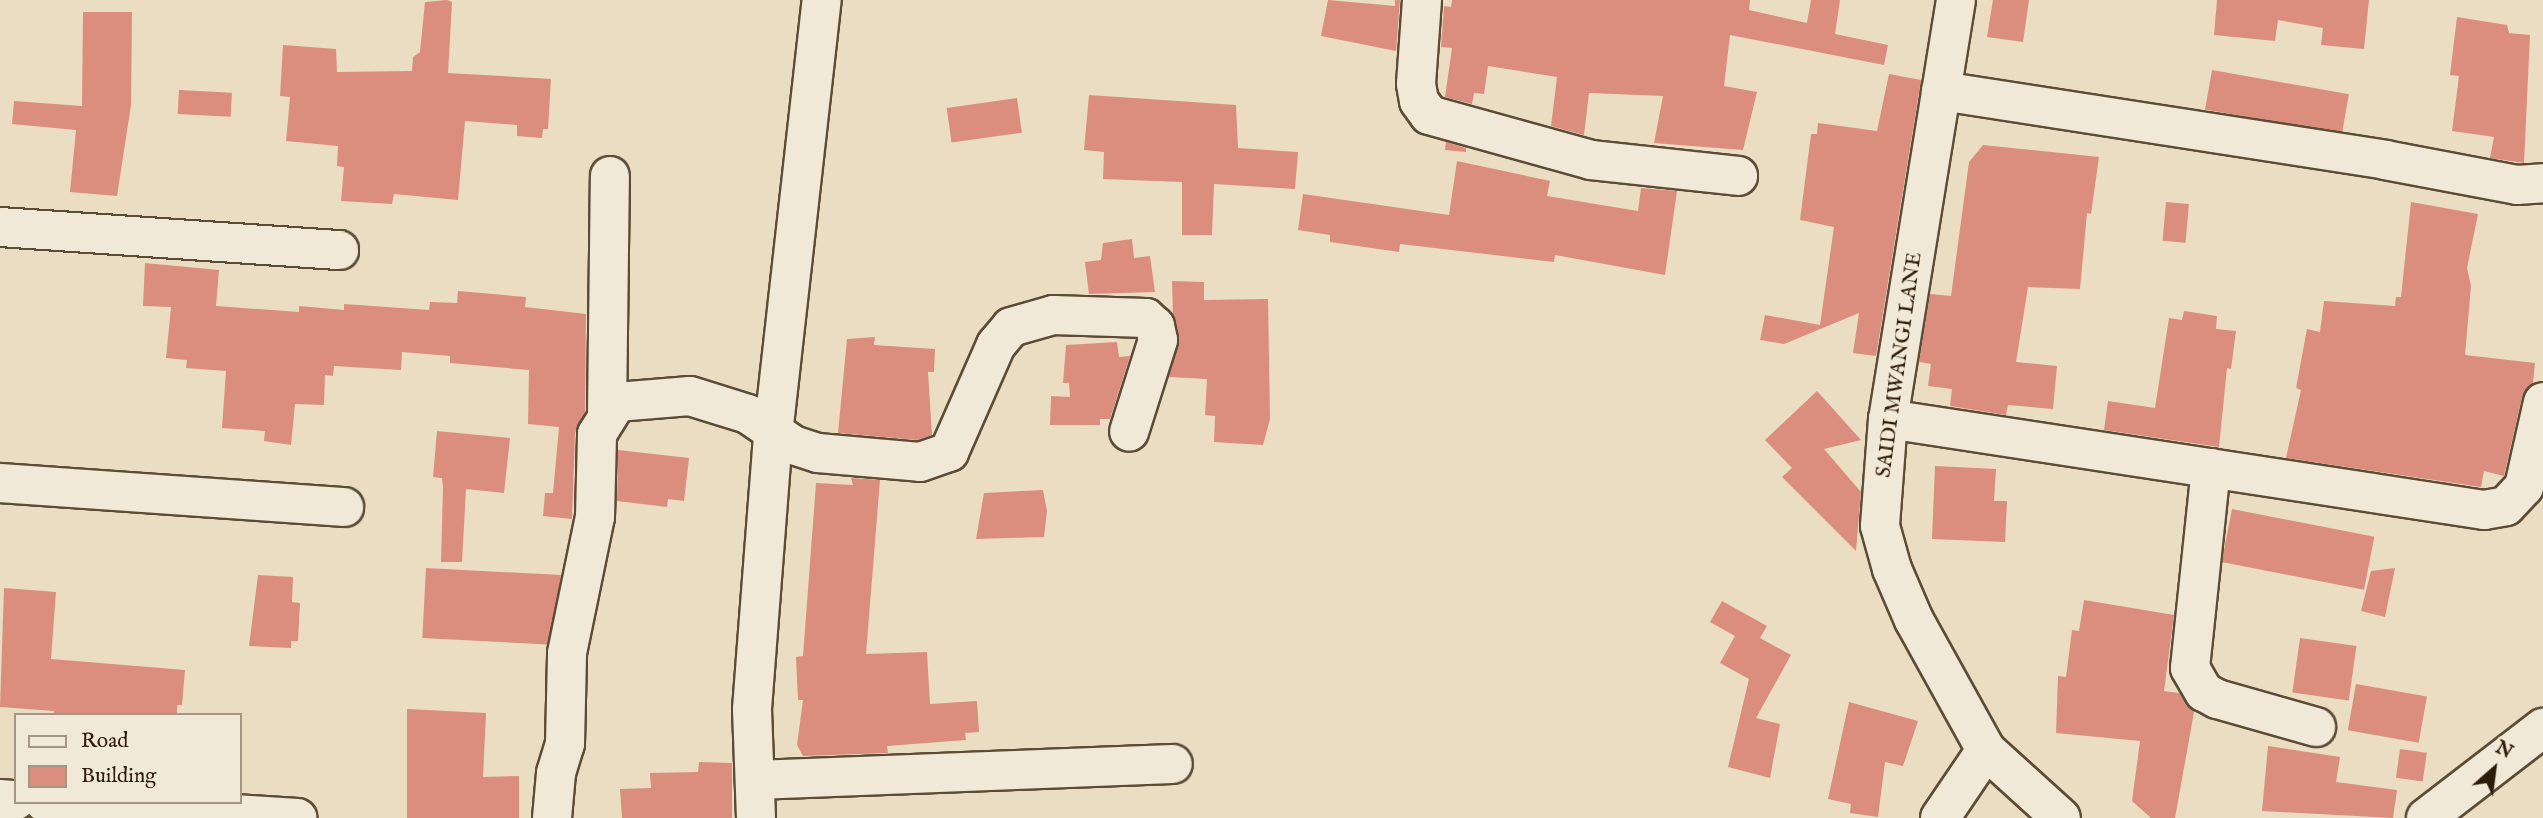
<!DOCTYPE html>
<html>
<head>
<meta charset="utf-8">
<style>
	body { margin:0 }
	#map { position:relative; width:2543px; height:818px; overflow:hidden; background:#eaddc2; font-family:"IM FELL English",serif }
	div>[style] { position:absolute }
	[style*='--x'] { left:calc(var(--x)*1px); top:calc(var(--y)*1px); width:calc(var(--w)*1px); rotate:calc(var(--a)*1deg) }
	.building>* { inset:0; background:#db8e7d; transform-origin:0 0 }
	.roads { filter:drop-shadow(2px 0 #5c4c36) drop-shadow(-2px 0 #5c4c36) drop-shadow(0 2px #5c4c36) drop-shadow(0 -2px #5c4c36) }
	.minor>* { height:38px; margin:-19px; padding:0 19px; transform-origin:19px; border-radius:19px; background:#f1e9d7 }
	span { translate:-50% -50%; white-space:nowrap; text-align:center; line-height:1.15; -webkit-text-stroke:5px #f1e9d7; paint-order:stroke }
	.street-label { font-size:21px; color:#2d1c08 }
	.legend { position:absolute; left:14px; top:713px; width:228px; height:91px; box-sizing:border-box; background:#f1e9d7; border:2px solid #a39784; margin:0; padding:9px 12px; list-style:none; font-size:21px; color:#2d1c08 }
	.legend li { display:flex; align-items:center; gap:14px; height:35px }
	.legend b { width:35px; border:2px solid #a39784 }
	.north { position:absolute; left:2459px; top:734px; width:70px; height:70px; -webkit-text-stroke:5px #f1e9d7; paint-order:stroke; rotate:28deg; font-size:19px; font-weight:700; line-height:28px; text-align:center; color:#2d1c08 }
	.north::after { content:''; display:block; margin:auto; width:24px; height:32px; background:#2d1c08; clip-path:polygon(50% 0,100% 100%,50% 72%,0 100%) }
</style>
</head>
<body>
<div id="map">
	<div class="building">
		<i style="clip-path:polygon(447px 0,452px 2px,448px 73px,551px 79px,548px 129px,543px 129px,542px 138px,517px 136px,517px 125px,465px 121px,458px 200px,394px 194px,392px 204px,341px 201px,344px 167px,337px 166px,338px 146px,286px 141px,290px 97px,280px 96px,283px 45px,336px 49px,337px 72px,412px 71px,413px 57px,420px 52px,425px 2px)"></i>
		<i style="clip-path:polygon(1328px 0,1395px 6px,1395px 0,1400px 0,1396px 51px,1321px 36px)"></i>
		<i style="clip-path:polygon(1452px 0,1750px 0,1749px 10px,1807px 23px,1811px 0,1840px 0,1835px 34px,1888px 45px,1884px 65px,1730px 35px,1724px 86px,1757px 92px,1743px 150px,1654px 143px,1663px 96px,1589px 93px,1584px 135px,1551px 126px,1557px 77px,1488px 66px,1484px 94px,1474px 93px,1472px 104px,1445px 97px,1452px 48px,1441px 47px,1444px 6px,1451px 7px)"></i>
		<i style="clip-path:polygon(1993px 0,2029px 0,2023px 42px,1987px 37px)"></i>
		<i style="clip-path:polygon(2217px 0,2369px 0,2364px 49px,2321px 45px,2323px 28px,2278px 20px,2275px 41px,2214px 35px)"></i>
		<i style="clip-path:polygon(83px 12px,132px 12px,131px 105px,117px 196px,70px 192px,76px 130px,12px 124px,14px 101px,82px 106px)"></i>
		<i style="clip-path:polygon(2457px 17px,2507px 25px,2509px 33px,2530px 35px,2524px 163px,2490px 158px,2494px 137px,2452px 131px,2459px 76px,2450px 75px)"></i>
		<i style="left:2212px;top:70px;width:139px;height:40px;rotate:10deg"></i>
		<i style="clip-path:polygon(1889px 74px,1921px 80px,1876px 356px,1853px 353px,1859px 313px,1784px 344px,1760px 340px,1765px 315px,1820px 325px,1834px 227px,1800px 220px,1811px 134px,1817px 134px,1818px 123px,1877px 131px)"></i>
		<i style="left:179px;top:90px;width:53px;height:24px;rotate:3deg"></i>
		<i style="clip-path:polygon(1089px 95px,1236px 105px,1238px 148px,1298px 152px,1295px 189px,1214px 184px,1212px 235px,1182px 235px,1182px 182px,1103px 179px,1104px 152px,1084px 150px)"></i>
		<i style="left:1017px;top:98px;width:35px;height:71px;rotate:82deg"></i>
		<i style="clip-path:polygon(1446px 142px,1466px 148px,1466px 152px,1445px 150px)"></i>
		<i style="clip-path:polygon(1983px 145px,2099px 157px,2091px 214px,2087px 213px,2080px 289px,2028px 287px,2016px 362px,2057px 366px,2053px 409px,2008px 405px,2006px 415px,1950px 406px,1952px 389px,1928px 386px,1931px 364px,1919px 362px,1930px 294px,1951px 296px,1969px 162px)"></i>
		<i style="clip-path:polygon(1457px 161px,1550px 181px,1547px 196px,1638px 211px,1641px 188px,1677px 191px,1665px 275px,1555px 255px,1554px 262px,1400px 244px,1399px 252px,1330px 242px,1330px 235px,1298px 230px,1303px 194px,1449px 215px)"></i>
		<i style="left:2166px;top:202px;width:23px;height:39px;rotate:5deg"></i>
		<i style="clip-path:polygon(2411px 202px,2478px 214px,2467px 268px,2471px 286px,2465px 355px,2535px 363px,2533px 383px,2522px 397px,2504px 476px,2484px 471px,2481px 487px,2286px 458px,2301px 390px,2296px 388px,2307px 329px,2320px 332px,2324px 301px,2395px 306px,2396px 297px,2401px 297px)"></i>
		<i style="clip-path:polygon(1132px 239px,1134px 258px,1150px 256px,1155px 292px,1089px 294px,1085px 262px,1101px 260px,1103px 243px)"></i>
		<i style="clip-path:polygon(145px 263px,219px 270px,216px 306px,299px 312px,299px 306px,344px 310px,344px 304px,429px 310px,430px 302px,457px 303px,458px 291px,526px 297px,525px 307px,586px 314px,585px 412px,575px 433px,572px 519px,543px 516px,545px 493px,553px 493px,559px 427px,528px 424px,529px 370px,450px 363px,450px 356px,402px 352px,401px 370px,334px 366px,333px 376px,325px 375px,324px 405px,295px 404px,291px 445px,264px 441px,265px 431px,222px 428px,226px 371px,186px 368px,187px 360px,166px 358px,171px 307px,143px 306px)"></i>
		<i style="clip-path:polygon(1172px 281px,1204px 282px,1204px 300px,1268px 299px,1270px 419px,1263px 445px,1214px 442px,1215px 416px,1205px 415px,1207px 379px,1169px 377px,1179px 336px,1173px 315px)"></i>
		<i style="clip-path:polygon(2184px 311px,2217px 316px,2216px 329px,2236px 331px,2231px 369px,2227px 368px,2219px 447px,2104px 430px,2108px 401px,2155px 408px,2169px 318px,2182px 320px)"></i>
		<i style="clip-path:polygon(875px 337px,874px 345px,935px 349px,934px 372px,928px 372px,932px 435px,917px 440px,838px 433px,847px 339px)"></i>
		<i style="clip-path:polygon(1117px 342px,1119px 357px,1130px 356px,1110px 419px,1100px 419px,1100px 425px,1050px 425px,1051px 396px,1070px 397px,1069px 383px,1063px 383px,1066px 345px)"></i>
		<i style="clip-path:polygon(1817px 391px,1861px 440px,1824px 449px,1861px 492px,1856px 551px,1782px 477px,1792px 468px,1765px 440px)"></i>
		<i style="clip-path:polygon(437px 431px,510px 438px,504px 493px,466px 489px,462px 562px,441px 562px,443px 487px,442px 478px,433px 477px)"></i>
		<i style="clip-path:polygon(618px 450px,689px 458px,684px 501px,668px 499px,667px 507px,617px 501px)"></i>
		<i style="clip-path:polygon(1935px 466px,1996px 469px,1994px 501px,2007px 501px,2005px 542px,1932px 539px)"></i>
		<i style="clip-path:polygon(851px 478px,880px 480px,866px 654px,927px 652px,930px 704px,977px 701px,979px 732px,965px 733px,966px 740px,887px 746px,888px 753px,803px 756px,797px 745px,803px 700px,798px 700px,796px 657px,803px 656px,816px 483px,853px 485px)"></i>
		<i style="clip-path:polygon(1043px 490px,1047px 511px,1044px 537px,976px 539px,984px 493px)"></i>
		<i style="left:2232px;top:509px;width:145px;height:54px;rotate:11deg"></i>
		<i style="left:426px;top:568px;width:135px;height:70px;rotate:3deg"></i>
		<i style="clip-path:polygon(2395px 568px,2385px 617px,2361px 611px,2371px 571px)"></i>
		<i style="clip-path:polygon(258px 575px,293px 577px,292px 602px,300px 603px,298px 641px,291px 641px,291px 648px,249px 646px)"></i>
		<i style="clip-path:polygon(4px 588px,56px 592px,51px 659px,185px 670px,182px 705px,177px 705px,177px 715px,53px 715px,54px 711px,0 707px)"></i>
		<i style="clip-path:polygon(2084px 600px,2174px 615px,2164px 691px,2179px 693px,2194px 712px,2175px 818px,2151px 818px,2132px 801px,2140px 741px,2056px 733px,2058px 676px,2066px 677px,2072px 630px,2079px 631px)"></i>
		<i style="clip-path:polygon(1722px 601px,1767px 626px,1760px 638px,1791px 655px,1756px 718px,1780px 724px,1770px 778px,1728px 767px,1749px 679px,1720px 663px,1735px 636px,1710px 622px)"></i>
		<i style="left:2300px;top:638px;width:57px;height:55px;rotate:8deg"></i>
		<i style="left:2356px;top:684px;width:72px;height:47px;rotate:10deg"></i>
		<i style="clip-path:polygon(1849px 702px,1918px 721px,1903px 766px,1885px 762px,1878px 817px,1850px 813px,1851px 804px,1828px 799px)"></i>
		<i style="clip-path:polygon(407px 709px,486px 713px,483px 777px,519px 776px,519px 818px,407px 818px)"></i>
		<i style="clip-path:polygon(2268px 746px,2340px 757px,2336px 782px,2397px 790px,2393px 818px,2262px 811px)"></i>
		<i style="left:2400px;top:749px;width:27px;height:29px;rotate:8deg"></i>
		<i style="clip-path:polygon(699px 762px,732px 763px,732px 818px,622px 818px,620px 789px,651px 788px,650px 773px,698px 772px)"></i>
	</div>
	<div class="roads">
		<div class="minor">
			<i style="--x:1422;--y:0;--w:84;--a:94.1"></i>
			<i style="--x:1416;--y:84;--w:17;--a:80"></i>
			<i style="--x:1419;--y:101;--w:17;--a:54"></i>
			<i style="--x:1429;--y:115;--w:168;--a:15.5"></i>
			<i style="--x:1591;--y:160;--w:148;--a:6.2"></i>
			<i style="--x:1956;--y:0;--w:424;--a:99.2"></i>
			<i style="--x:1888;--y:419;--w:107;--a:94.3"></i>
			<i style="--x:1880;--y:526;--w:45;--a:74.4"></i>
			<i style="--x:1892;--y:569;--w:56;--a:66.7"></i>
			<i style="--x:1914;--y:620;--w:149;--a:61"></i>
			<i style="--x:1986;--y:750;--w:101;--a:42.2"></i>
			<i style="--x:1941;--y:91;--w:449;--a:8.8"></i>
			<i style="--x:2385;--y:160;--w:134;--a:10.7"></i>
			<i style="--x:2517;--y:185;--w:26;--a:-4"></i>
			<i style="--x:0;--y:227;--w:340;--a:3.9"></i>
			<i style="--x:607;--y:414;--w:238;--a:-89.3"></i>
			<i style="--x:1888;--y:419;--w:603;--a:8.68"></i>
			<i style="--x:2484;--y:510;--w:22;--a:-10"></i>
			<i style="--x:2506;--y:506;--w:26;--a:-47"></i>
			<i style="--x:2524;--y:487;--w:87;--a:-77.4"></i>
			<i style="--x:2211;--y:468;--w:201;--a:96"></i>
			<i style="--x:2190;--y:668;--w:28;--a:60"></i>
			<i style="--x:2204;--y:692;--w:15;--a:28"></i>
			<i style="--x:2217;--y:699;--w:103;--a:15.8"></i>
			<i style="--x:0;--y:483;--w:345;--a:4"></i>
			<i style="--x:755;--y:780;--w:418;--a:-2.2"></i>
			<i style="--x:0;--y:799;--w:16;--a:4"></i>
			<i style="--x:44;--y:802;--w:254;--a:3.6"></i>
			<i style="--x:552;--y:818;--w:45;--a:-84.9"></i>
			<i style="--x:556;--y:773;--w:30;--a:-73"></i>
			<i style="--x:565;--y:744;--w:91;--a:-88.7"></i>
			<i style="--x:567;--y:653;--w:139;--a:-78.4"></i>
			<i style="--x:595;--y:517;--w:83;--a:-88.6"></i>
			<i style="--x:597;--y:434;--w:38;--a:-58"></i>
			<i style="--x:617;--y:402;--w:73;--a:-4.7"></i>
			<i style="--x:690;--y:396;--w:61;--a:17.2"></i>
			<i style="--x:748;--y:414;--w:55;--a:34.6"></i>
			<i style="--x:793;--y:445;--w:26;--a:18"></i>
			<i style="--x:818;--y:453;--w:102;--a:5"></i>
			<i style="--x:920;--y:462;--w:31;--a:-19"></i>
			<i style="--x:949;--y:452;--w:117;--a:-66.3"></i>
			<i style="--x:996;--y:345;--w:23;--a:-50"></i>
			<i style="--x:1011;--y:327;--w:44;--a:-15.9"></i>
			<i style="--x:1053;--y:315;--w:93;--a:1.8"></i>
			<i style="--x:1146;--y:318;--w:12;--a:42"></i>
			<i style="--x:1155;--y:326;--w:14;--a:78"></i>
			<i style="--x:1158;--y:340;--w:96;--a:107.5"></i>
			<i style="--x:756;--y:818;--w:109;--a:-92.1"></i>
			<i style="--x:752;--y:709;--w:276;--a:-85.6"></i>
			<i style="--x:773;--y:434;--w:437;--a:-83.6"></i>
			<i style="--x:1940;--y:818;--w:82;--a:-55.9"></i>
			<i style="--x:2426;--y:818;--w:148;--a:-37.6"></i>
		</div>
	</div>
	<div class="street-label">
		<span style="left:1900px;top:365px;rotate:-82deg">SAIDI MWANGI LANE</span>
	</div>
	<ul class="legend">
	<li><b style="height:9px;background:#f1e9d7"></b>Road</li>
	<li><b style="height:19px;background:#db8e7d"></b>Building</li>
	</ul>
	<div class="north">N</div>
</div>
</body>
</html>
